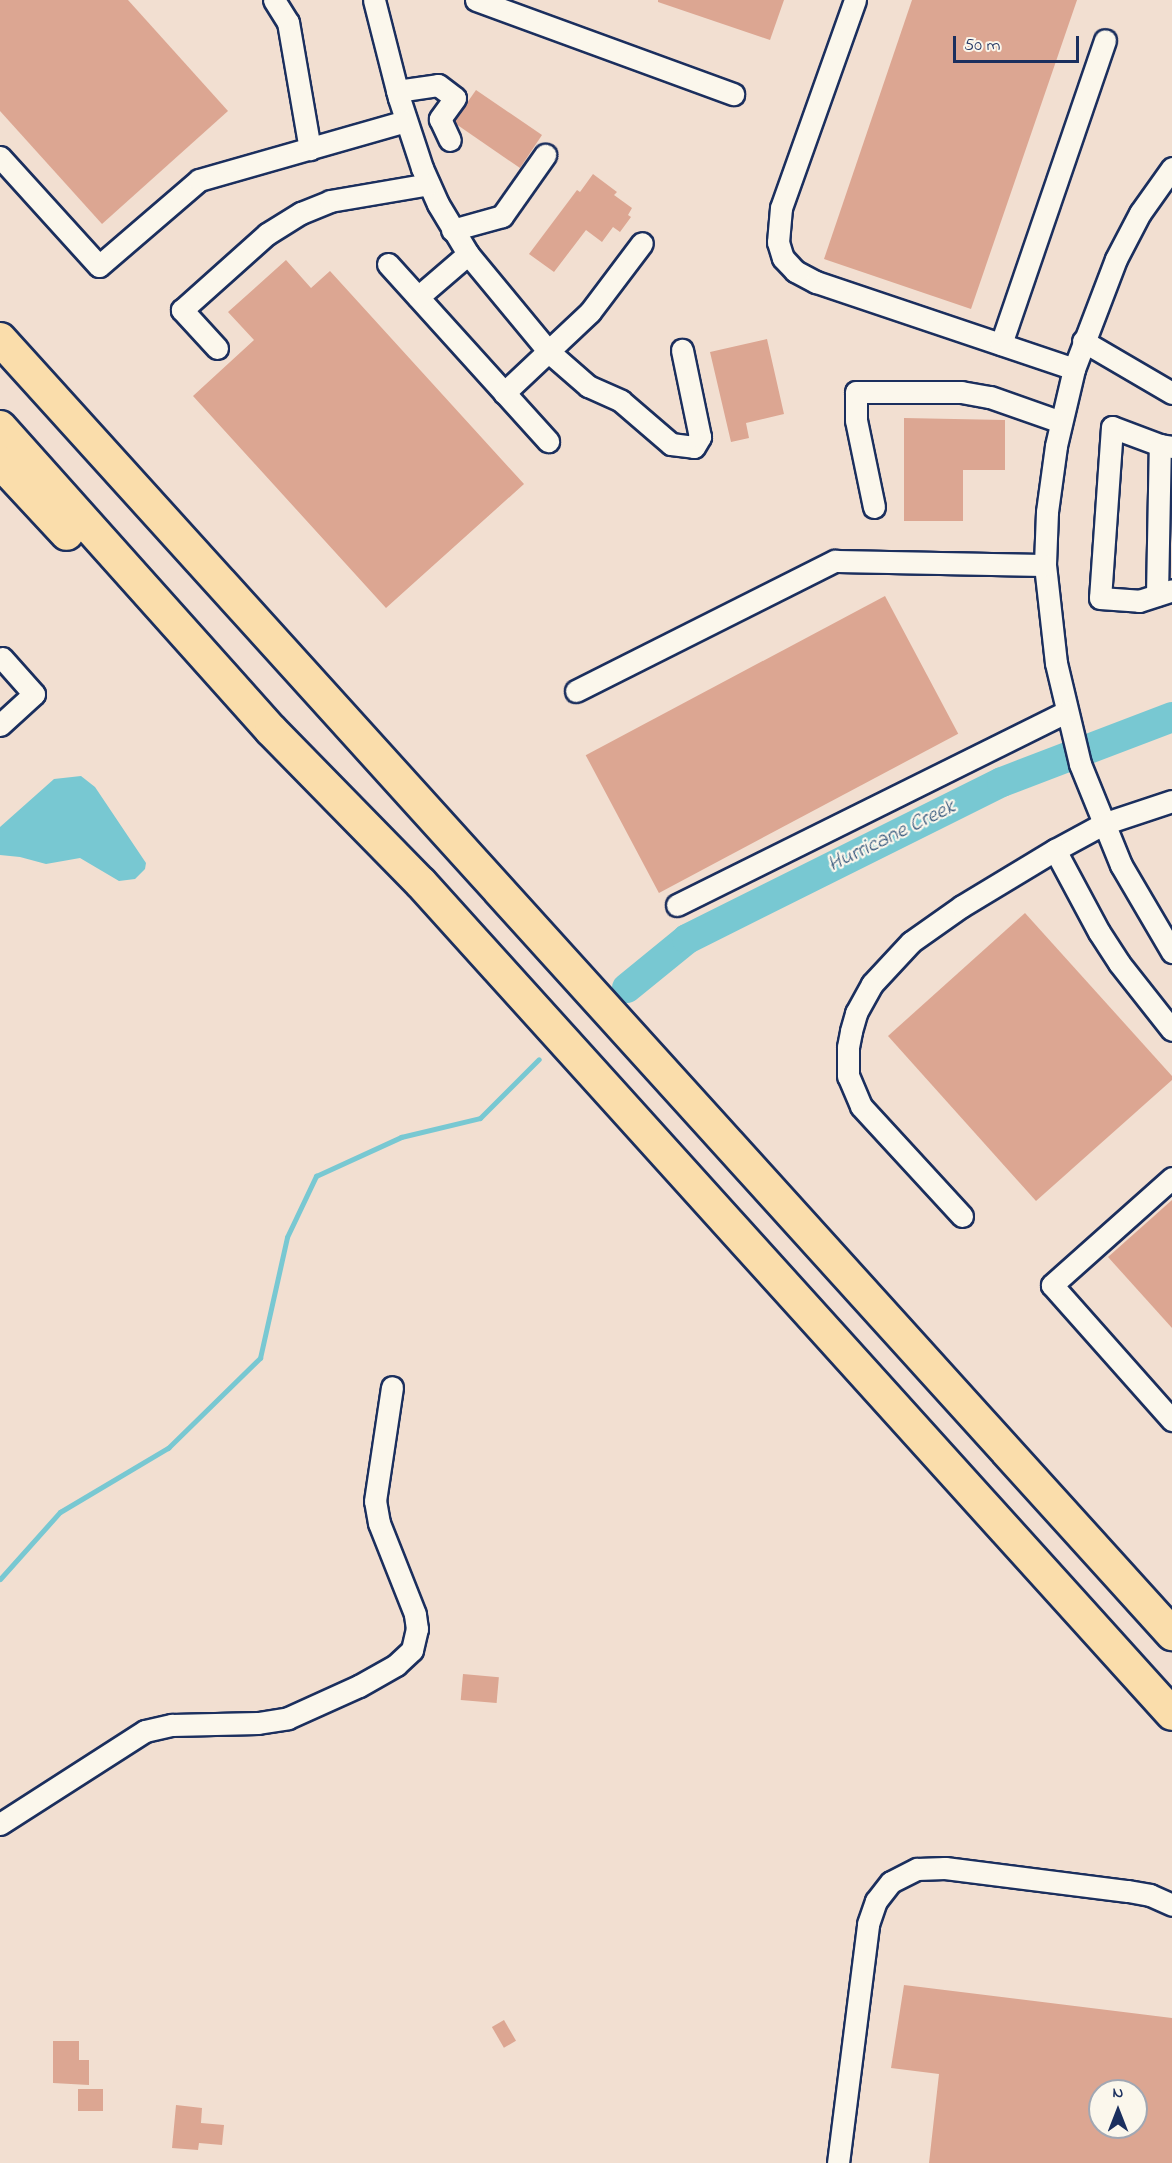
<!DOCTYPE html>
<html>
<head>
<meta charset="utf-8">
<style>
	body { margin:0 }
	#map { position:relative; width:1172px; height:2163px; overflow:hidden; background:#f2dfd1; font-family:"Indie Flower",sans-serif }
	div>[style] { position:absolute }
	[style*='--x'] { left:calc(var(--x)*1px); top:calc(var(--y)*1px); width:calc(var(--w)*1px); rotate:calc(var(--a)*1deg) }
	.water>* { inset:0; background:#78c8d2 }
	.stream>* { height:5px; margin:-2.5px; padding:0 2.5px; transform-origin:2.5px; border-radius:2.5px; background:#78c8d2 }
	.river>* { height:30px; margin:-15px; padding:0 15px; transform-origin:15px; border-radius:15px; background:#78c8d2 }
	.building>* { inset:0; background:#dca692; transform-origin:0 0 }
	.roads { filter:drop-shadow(2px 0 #1b2f5e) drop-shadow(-2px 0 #1b2f5e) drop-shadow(0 2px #1b2f5e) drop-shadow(0 -2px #1b2f5e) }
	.minor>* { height:21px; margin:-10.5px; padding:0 10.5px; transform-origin:10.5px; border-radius:10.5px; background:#fbf7ec }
	.highway>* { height:32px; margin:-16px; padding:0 16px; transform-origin:16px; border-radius:16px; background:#faddab }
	span { translate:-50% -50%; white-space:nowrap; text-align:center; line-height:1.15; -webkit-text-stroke:4.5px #fbf7ec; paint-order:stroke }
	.water-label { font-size:22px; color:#32557b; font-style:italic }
	.north { position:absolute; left:1088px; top:2079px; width:60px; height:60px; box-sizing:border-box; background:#fbf7ec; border:2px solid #a1a7b3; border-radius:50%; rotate:0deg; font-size:16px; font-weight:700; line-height:24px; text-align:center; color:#1b2f5e }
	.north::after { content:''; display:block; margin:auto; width:21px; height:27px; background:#1b2f5e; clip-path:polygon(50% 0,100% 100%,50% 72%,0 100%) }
	.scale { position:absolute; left:953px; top:36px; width:126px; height:27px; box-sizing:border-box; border:3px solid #1b2f5e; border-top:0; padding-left:8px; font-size:18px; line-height:21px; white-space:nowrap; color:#1b2f5e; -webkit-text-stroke:4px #fbf7ec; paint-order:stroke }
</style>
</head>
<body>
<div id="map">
	<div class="water">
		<i style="clip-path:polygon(81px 776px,95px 787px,146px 863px,145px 869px,135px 879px,119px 881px,80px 858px,46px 864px,20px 857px,0 855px,0 827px,54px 779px)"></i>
	</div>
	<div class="stream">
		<i style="--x:0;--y:1579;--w:90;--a:-48.2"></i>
		<i style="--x:60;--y:1512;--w:126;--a:-30.7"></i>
		<i style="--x:168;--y:1448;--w:129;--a:-44.4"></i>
		<i style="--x:260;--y:1358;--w:124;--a:-77.4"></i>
		<i style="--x:287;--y:1237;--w:68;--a:-64.6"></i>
		<i style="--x:316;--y:1176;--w:94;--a:-24.6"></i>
		<i style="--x:401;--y:1137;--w:81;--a:-13.5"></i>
		<i style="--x:480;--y:1118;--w:83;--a:-45"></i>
	</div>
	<div class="river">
		<i style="--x:627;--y:988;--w:77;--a:-39.2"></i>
		<i style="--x:687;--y:939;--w:352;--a:-26.5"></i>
		<i style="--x:1002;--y:782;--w:182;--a:-20.9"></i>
	</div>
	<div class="building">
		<i style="clip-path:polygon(0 0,128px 0,228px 111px,102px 224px,0 111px)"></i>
		<i style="clip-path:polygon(658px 0,784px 0,770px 40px,658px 2px)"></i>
		<i style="clip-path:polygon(912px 0,1077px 0,971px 309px,824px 259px)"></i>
		<i style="clip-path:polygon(476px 90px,542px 135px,520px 168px,456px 124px,455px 120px)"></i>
		<i style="clip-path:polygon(593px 174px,617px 192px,614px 195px,632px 208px,628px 215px,631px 217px,620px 232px,613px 227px,602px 242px,586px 230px,554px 272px,529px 254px,577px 190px,580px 192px)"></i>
		<i style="clip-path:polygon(286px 260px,311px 288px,330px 271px,524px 484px,386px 608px,193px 396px,254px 340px,228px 312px)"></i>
		<i style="clip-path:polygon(767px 339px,784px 414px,746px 423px,749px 438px,731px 442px,710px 352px)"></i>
		<i style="clip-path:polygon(904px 418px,1005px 420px,1005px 470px,963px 470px,963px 521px,904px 521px)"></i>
		<i style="left:885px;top:596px;width:156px;height:339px;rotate:62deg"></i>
		<i style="clip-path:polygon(1025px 913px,1172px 1076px,1172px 1080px,1036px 1201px,888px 1036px)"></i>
		<i style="clip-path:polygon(1172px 1200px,1172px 1328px,1108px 1257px)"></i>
		<i style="left:463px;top:1674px;width:36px;height:26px;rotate:5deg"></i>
		<i style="clip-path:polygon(evenodd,904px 1985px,1172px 2018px,1172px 2163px,929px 2163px,939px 2074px,891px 2068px,904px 1985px,1100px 2091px,1136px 2091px,1136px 2127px,1100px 2127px,1100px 2091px)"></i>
		<i style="left:504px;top:2020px;width:24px;height:14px;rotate:60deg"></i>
		<i style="clip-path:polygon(53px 2041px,79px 2041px,79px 2060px,89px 2060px,89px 2085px,53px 2083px)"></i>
		<i style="left:103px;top:2089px;width:22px;height:25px;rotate:90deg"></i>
		<i style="clip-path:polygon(176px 2105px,202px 2108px,201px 2123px,224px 2125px,222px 2145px,199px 2143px,198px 2150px,172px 2148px)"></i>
	</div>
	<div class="roads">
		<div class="minor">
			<i style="--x:274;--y:0;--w:26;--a:58"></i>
			<i style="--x:288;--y:22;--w:129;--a:80.2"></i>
			<i style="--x:374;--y:0;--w:101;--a:75.7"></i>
			<i style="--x:399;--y:98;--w:74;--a:71.8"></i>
			<i style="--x:422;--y:168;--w:39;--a:66"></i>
			<i style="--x:438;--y:204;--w:58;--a:59"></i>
			<i style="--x:468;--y:254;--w:127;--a:50.4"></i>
			<i style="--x:549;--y:352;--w:52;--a:41.1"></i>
			<i style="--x:588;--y:386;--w:36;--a:24"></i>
			<i style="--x:621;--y:401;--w:66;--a:40.7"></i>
			<i style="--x:671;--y:444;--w:23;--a:7"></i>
			<i style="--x:694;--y:447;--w:12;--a:-59"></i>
			<i style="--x:700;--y:437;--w:89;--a:-101.7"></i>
			<i style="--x:476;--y:0;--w:274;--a:20.1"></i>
			<i style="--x:855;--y:0;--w:221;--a:109.6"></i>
			<i style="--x:781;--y:208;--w:34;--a:95"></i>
			<i style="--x:778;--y:242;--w:17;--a:73"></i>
			<i style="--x:783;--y:258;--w:18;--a:47"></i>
			<i style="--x:795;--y:271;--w:24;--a:28"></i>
			<i style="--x:816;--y:282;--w:272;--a:18.6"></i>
			<i style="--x:397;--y:91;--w:41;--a:-8.3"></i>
			<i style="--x:438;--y:85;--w:21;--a:37"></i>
			<i style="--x:455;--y:98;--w:26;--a:126"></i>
			<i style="--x:440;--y:119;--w:23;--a:65"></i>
			<i style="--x:0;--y:157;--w:147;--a:47.8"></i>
			<i style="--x:99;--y:266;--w:132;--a:-40.7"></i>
			<i style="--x:199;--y:180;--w:215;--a:-15.9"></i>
			<i style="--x:1172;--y:168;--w:55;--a:125.4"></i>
			<i style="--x:1140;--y:213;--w:52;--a:117.6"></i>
			<i style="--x:1116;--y:259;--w:118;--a:110.9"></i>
			<i style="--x:1074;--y:369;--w:79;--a:103.2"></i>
			<i style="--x:1056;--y:446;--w:67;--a:97.8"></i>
			<i style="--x:1047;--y:512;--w:53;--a:92.2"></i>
			<i style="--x:1045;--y:565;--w:99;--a:83.6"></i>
			<i style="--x:1056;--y:663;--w:104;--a:76.6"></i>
			<i style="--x:1080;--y:764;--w:109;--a:67.9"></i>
			<i style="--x:1121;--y:865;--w:101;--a:59.6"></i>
			<i style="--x:452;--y:230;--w:52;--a:-15.6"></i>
			<i style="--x:502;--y:216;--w:75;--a:-54.8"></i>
			<i style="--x:388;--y:264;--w:239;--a:47.9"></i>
			<i style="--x:418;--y:297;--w:66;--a:-40.7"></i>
			<i style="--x:1083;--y:341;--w:103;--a:30.3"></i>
			<i style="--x:1001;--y:344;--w:321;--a:-71.1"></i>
			<i style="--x:217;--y:348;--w:52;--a:-132.6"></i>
			<i style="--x:182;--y:310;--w:114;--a:-41.8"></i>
			<i style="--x:267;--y:234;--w:40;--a:-32"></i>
			<i style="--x:301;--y:213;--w:31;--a:-22"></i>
			<i style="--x:330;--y:201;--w:100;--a:-9.7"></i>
			<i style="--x:504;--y:393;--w:118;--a:-43.3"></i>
			<i style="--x:590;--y:312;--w:86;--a:-53"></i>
			<i style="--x:1160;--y:445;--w:51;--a:-159.4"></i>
			<i style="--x:1112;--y:427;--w:171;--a:94"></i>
			<i style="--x:1100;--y:598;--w:39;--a:4"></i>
			<i style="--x:1139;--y:601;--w:35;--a:-18"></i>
			<i style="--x:874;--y:507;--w:89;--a:-101.7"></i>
			<i style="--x:856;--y:420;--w:28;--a:-90"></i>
			<i style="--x:856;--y:392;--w:105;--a:0"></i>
			<i style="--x:961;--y:392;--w:29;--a:10"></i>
			<i style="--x:990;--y:397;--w:75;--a:19.4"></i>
			<i style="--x:1157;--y:595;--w:150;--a:-88.9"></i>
			<i style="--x:1160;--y:445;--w:12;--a:9"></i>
			<i style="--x:576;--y:691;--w:290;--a:-26.7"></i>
			<i style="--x:835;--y:561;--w:210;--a:1.1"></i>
			<i style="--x:0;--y:725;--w:46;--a:-42.4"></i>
			<i style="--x:34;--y:694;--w:48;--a:-131.6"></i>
			<i style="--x:1172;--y:801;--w:73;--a:161.6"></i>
			<i style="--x:1103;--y:824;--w:55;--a:151.6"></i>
			<i style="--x:1055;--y:850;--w:93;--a:61.8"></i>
			<i style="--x:1099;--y:932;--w:37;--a:57"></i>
			<i style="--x:1119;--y:963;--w:85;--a:51.7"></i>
			<i style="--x:677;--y:905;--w:434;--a:-26.4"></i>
			<i style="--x:1172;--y:1178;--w:161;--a:138.3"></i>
			<i style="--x:1052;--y:1285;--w:181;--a:48.4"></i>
			<i style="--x:962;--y:1216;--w:149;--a:-132.6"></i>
			<i style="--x:861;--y:1106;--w:33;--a:-113"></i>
			<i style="--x:848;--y:1076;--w:29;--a:-90"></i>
			<i style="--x:848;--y:1047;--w:16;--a:-79"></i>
			<i style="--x:851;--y:1031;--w:19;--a:-74"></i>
			<i style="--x:856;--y:1013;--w:33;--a:-61"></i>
			<i style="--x:872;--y:984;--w:57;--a:-47.1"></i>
			<i style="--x:911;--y:942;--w:62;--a:-35.2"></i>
			<i style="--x:962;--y:906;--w:109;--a:-31.1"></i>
			<i style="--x:0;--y:1824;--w:172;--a:-32.7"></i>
			<i style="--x:145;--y:1731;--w:28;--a:-13"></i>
			<i style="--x:172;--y:1725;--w:86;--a:-1.3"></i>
			<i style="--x:258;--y:1723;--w:30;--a:-9"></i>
			<i style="--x:288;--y:1718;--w:78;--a:-24.3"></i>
			<i style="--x:359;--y:1686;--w:43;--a:-29.6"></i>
			<i style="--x:396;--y:1665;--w:22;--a:-43"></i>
			<i style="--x:412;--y:1650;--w:22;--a:-77"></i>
			<i style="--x:417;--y:1629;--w:15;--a:-98"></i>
			<i style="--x:415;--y:1614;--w:98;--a:-111.6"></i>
			<i style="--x:379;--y:1523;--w:22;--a:-100"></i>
			<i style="--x:375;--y:1501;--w:115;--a:-81.5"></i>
			<i style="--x:838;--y:2163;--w:241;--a:-82.8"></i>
			<i style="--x:868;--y:1924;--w:24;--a:-71"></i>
			<i style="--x:876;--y:1901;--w:24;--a:-52"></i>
			<i style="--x:891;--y:1882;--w:29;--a:-27"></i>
			<i style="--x:917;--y:1869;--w:28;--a:-2"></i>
			<i style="--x:945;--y:1868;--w:184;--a:7.2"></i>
			<i style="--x:1128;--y:1891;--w:22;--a:10"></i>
			<i style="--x:1150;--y:1895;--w:24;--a:24"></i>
		</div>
		<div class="highway">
			<i style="--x:0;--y:339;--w:1747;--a:47.85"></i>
			<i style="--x:0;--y:427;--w:407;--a:48.2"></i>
			<i style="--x:271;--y:730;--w:214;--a:45.6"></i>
			<i style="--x:421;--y:883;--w:1120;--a:47.89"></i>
			<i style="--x:0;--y:462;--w:98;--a:47.1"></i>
		</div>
	</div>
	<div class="water-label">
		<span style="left:892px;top:837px;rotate:-26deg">Hurricane Creek</span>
	</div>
	<div class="north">N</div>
	<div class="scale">50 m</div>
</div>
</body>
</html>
